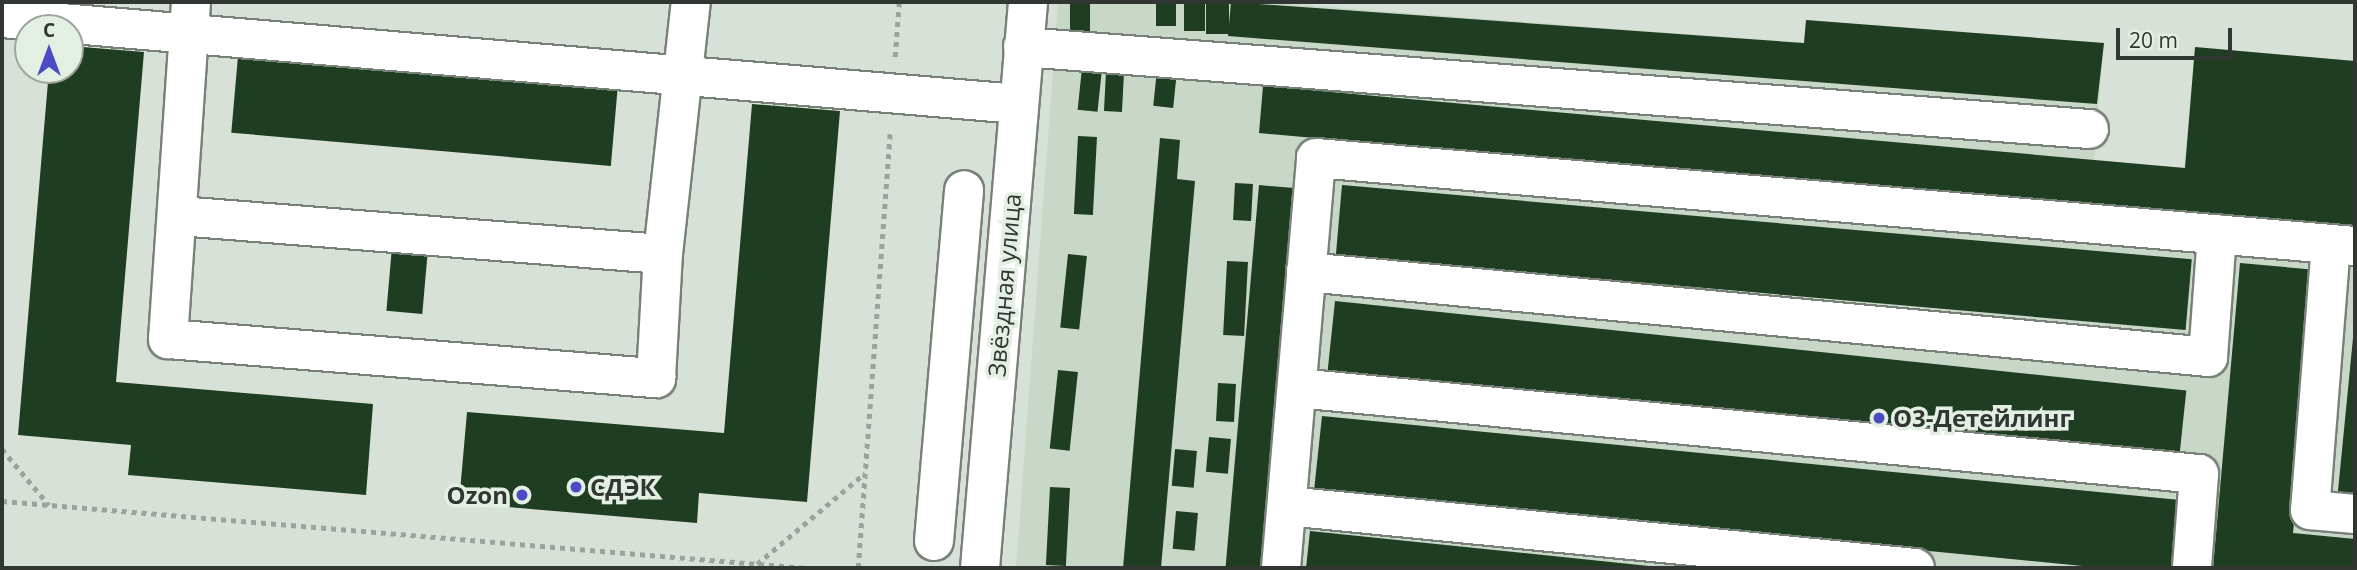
<!DOCTYPE html>
<html>
<head>
<meta charset="utf-8">
<style>
	body { margin:0 }
	#map { position:relative; width:2357px; height:570px; overflow:hidden; background:#d7e1d7; font-family:"Open Sans",sans-serif }
	div>[style] { position:absolute }
	[style*='--x'] { left:calc(var(--x)*1px); top:calc(var(--y)*1px); width:calc(var(--w)*1px); rotate:calc(var(--a)*1deg) }
	.built>* { inset:0; background:#c8d7c8 }
	.building>* { inset:0; background:#1f3d21; transform-origin:0 0 }
	.path>* { height:4.5px; margin-top:-2.25px; transform-origin:0; background:repeating-linear-gradient(90deg,#9ca39c 0 5px,transparent 0 10px) }
	.roads { filter:drop-shadow(2px 0 #788178) drop-shadow(-2px 0 #788178) drop-shadow(0 2px #788178) drop-shadow(0 -2px #788178) }
	.minor>* { height:38px; margin:-19px; padding:0 19px; transform-origin:19px; border-radius:19px; background:#fff }
	.dots>* { width:19px; height:19px; translate:-50% -50%; box-sizing:border-box; border:4px solid #e4efe4; border-radius:50% }
	span { translate:-50% -50%; white-space:nowrap; text-align:center; line-height:1.15; -webkit-text-stroke:7px #e4efe4; paint-order:stroke }
	.street-label { font-size:24px; color:#323632 }
	.poi-label { font-size:24px; color:#323632; font-weight:700 }
	.left { translate:0 -50%; text-align:left }
	.right { translate:-100% -50%; text-align:right }
	.frame { position:absolute; inset:0; border:4px solid #323632; pointer-events:none }
	.north { position:absolute; left:14px; top:14px; width:70px; height:70px; box-sizing:border-box; background:#e4efe4; border:2px solid #9da59d; border-radius:50%; rotate:0deg; font-size:19px; font-weight:700; line-height:28px; text-align:center; color:#323632 }
	.north::after { content:''; display:block; margin:auto; width:24px; height:32px; background:#4c4cc2; clip-path:polygon(50% 0,100% 100%,50% 72%,0 100%) }
	.scale { position:absolute; left:2116px; top:28px; width:116px; height:32px; box-sizing:border-box; border:4px solid #323632; border-top:0; padding-left:9px; font-size:21px; line-height:24px; white-space:nowrap; color:#323632; -webkit-text-stroke:5px #e4efe4; paint-order:stroke }
</style>
</head>
<body>
<div id="map">
	<div class="built">
		<i style="clip-path:polygon(1058px 2px,1264px 2px,1804px 43px,1806px 20px,2104px 43px,2094px 160px,2184px 168px,2195px 47px,2355px 61px,2355px 568px,1016px 568px)"></i>
	</div>
	<div class="building">
		<i style="left:1070px;top:2px;width:20px;height:41px"></i>
		<i style="left:1156px;top:2px;width:20px;height:24px"></i>
		<i style="left:1184px;top:2px;width:21px;height:29px"></i>
		<i style="left:1206px;top:2px;width:23px;height:32px"></i>
		<i style="clip-path:polygon(1231px 2px,1804px 43px,1806px 20px,2104px 43px,2097px 104px,1228px 36px)"></i>
		<i style="clip-path:polygon(70px 46px,144px 52px,116px 382px,373px 404px,366px 495px,128px 475px,131px 445px,18px 435px,49px 70px,70px 70px)"></i>
		<i style="clip-path:polygon(2195px 47px,2355px 61px,2355px 230px,1259px 133px,1263px 86px,2185px 168px)"></i>
		<i style="left:238px;top:56px;width:381px;height:77px;rotate:5deg"></i>
		<i style="left:1082px;top:68px;width:20px;height:42px;rotate:6deg"></i>
		<i style="left:1157px;top:70px;width:20px;height:36px;rotate:6deg"></i>
		<i style="left:1106px;top:72px;width:18px;height:39px;rotate:3deg"></i>
		<i style="clip-path:polygon(752px 104px,840px 111px,807px 502px,699px 493px,697px 523px,459px 503px,467px 412px,724px 433px)"></i>
		<i style="left:1078px;top:136px;width:19px;height:78px;rotate:3deg"></i>
		<i style="clip-path:polygon(1160px 138px,1180px 140px,1177px 179px,1195px 181px,1161px 568px,1123px 568px)"></i>
		<i style="left:1235px;top:183px;width:18px;height:37px;rotate:3deg"></i>
		<i style="left:1259px;top:185px;width:38px;height:385px;rotate:5deg"></i>
		<i style="left:1342px;top:185px;width:853px;height:71px;rotate:5deg"></i>
		<i style="left:392px;top:247px;width:36px;height:64px;rotate:5deg"></i>
		<i style="left:1068px;top:254px;width:19px;height:74px;rotate:6deg"></i>
		<i style="left:1227px;top:261px;width:21px;height:74px;rotate:3deg"></i>
		<i style="clip-path:polygon(2240px 263px,2317px 270px,2293px 533px,2355px 539px,2355px 568px,2213px 568px)"></i>
		<i style="left:1335px;top:301px;width:856px;height:70px;rotate:6deg"></i>
		<i style="clip-path:polygon(2353px 338px,2355px 338px,2355px 502px,2337px 501px)"></i>
		<i style="left:1058px;top:370px;width:20px;height:79px;rotate:6deg"></i>
		<i style="left:1218px;top:383px;width:18px;height:38px;rotate:3deg"></i>
		<i style="clip-path:polygon(1322px 416px,2180px 500px,2173px 568px,2103px 568px,1314px 491px)"></i>
		<i style="left:1209px;top:437px;width:22px;height:35px;rotate:5deg"></i>
		<i style="left:1175px;top:449px;width:22px;height:37px;rotate:5deg"></i>
		<i style="left:1050px;top:487px;width:20px;height:78px;rotate:3deg"></i>
		<i style="left:1176px;top:511px;width:22px;height:38px;rotate:5deg"></i>
		<i style="clip-path:polygon(1310px 531px,1649px 566px,1649px 568px,1306px 568px)"></i>
	</div>
	<div class="path">
		<i style="--x:895;--y:57;--w:55;--a:-85.8"></i>
		<i style="--x:2;--y:449;--w:73;--a:50"></i>
		<i style="--x:2;--y:501;--w:807;--a:4.76"></i>
		<i style="--x:757;--y:564;--w:141;--a:-40.1"></i>
		<i style="--x:858;--y:568;--w:437;--a:-85.8"></i>
	</div>
	<div class="roads">
		<div class="minor">
			<i style="--x:191;--y:2;--w:338;--a:93.9"></i>
			<i style="--x:168;--y:339;--w:490;--a:4.6"></i>
			<i style="--x:656;--y:378;--w:124;--a:-86.8"></i>
			<i style="--x:663;--y:254;--w:254;--a:-83.7"></i>
			<i style="--x:2;--y:18;--w:1020;--a:4.84"></i>
			<i style="--x:1023;--y:47;--w:1069;--a:4.4"></i>
			<i style="--x:179;--y:216;--w:485;--a:4.5"></i>
			<i style="--x:2331;--y:244;--w:267;--a:94.5"></i>
			<i style="--x:2310;--y:510;--w:45;--a:5.1"></i>
			<i style="--x:1306;--y:272;--w:906;--a:5.38"></i>
			<i style="--x:2208;--y:357;--w:123;--a:-85.8"></i>
			<i style="--x:1297;--y:388;--w:906;--a:5.45"></i>
			<i style="--x:2199;--y:474;--w:94;--a:94.3"></i>
			<i style="--x:1287;--y:506;--w:631;--a:5.64"></i>
			<i style="--x:934;--y:541;--w:352;--a:-85.1"></i>
			<i style="--x:980;--y:568;--w:568;--a:-85.15"></i>
			<i style="--x:1281;--y:568;--w:411;--a:-85.1"></i>
			<i style="--x:1316;--y:158;--w:1043;--a:4.84"></i>
		</div>
	</div>
	<div class="dots">
		<i style="left:1879px;top:418px;background:#4c4cc2"></i>
		<i style="left:576px;top:487px;background:#4c4cc2"></i>
		<i style="left:522px;top:495px;background:#4c4cc2"></i>
	</div>
	<div class="street-label">
		<span style="left:1004px;top:285px;rotate:-85deg">Звёздная улица</span>
	</div>
	<div class="poi-label">
		<span class="left" style="left:1893px;top:418px">О3-Детейлинг</span>
		<span class="left" style="left:590px;top:487px">СДЭК</span>
		<span class="right" style="left:508px;top:495px">Ozon</span>
	</div>
	<div class="frame"></div>
	<div class="north">С</div>
	<div class="scale">20 m</div>
</div>
</body>
</html>
